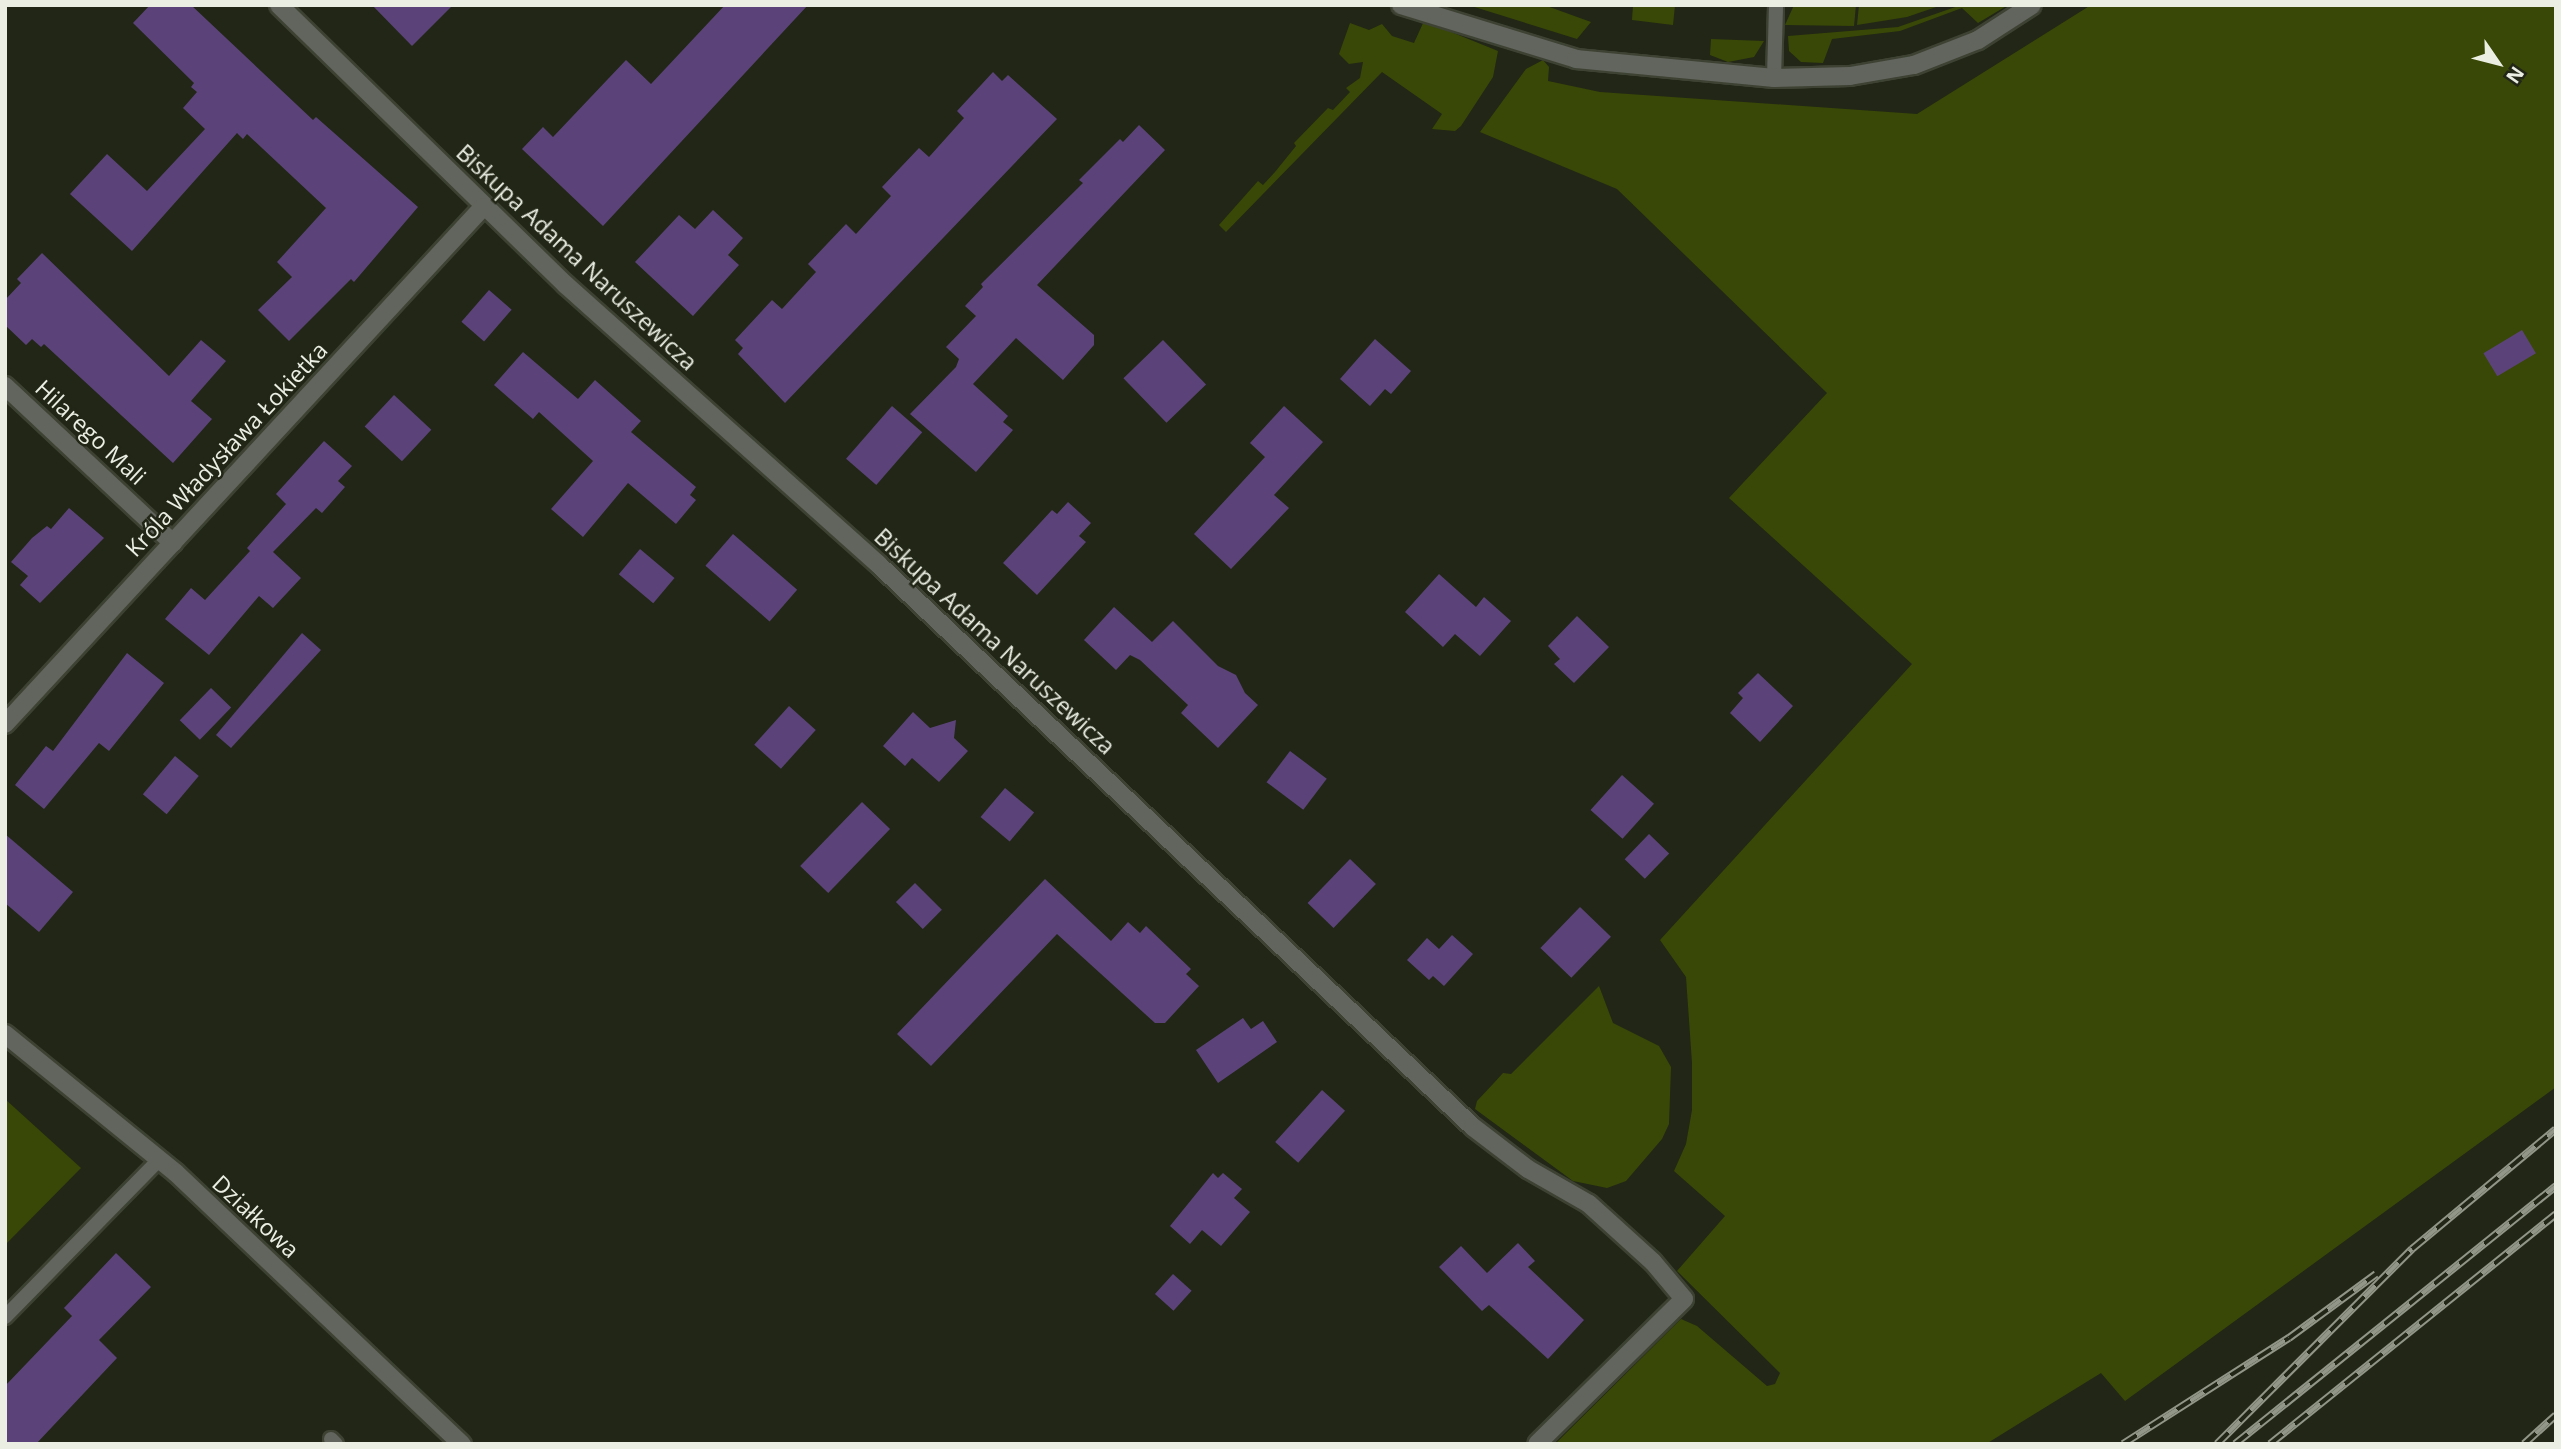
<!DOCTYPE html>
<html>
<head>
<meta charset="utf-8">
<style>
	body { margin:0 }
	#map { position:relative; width:2561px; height:1449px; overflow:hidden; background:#212616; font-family:"Open Sans",sans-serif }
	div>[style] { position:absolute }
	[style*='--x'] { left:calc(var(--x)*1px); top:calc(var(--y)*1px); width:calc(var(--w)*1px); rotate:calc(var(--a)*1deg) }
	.green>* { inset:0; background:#394806 }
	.building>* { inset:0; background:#5b4379; transform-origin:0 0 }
	.roads { filter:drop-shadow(2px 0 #3d4233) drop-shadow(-2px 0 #3d4233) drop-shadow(0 2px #3d4233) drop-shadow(0 -2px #3d4233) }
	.service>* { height:14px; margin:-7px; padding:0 7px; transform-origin:7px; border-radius:7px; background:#62655d }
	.minor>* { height:18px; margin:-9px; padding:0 9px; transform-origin:9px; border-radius:9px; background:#62655d }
	.rail>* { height:8px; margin-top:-4px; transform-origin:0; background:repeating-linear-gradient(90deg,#212616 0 16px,#919688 0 32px); box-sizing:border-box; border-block:2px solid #919688 }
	span { translate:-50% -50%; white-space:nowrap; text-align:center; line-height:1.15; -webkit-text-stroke:5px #212616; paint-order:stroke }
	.street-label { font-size:23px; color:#eaeee3 }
	.frame { position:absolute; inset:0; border:7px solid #eaeee3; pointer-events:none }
	.north { position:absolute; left:2463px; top:28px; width:70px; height:70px; -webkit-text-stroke:5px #212616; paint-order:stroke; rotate:125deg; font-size:19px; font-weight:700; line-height:28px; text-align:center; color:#eaeee3 }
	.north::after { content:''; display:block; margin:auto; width:24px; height:32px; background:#eaeee3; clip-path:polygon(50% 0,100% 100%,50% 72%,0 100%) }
</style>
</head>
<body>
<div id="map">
	<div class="green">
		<i style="clip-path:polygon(1468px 5px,1544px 5px,1591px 22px,1577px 39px)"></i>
		<i style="clip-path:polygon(1633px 5px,1675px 5px,1673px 25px,1632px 20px)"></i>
		<i style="clip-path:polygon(1794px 5px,1856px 5px,1854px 26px,1785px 25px)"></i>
		<i style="clip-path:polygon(1859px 5px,1942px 5px,1907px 17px,1857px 25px)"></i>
		<i style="clip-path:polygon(1961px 5px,2008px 5px,1978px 23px,1962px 8px,1900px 31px,1832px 39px,1823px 63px,1801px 62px,1789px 51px,1788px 36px,1898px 27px)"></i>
		<i style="clip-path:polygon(2091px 5px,2556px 5px,2556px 1087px,2125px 1401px,2101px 1373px,1986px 1444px,1555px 1444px,1681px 1319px,1697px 1326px,1767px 1386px,1775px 1384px,1780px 1373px,1677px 1271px,1725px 1216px,1674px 1171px,1686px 1144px,1692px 1110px,1692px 1063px,1686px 977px,1660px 940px,1912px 664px,1729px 498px,1827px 393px,1617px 189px,1480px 132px,1526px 69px,1543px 60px,1549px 67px,1548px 81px,1600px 92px,1917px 114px)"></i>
		<i style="clip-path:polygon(1424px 21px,1498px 51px,1493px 77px,1461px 126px,1455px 131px,1432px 129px,1442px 114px,1382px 72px,1226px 232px,1219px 225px,1258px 181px,1263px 185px,1275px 172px,1296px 146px,1294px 143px,1328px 108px,1333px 110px,1350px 92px,1346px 88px,1360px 78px,1363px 62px,1349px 64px,1339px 54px,1350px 23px,1369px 30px,1382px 24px,1392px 36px,1414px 43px)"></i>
		<i style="clip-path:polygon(1711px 39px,1764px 41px,1754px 57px,1728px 62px,1710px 55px)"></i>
		<i style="clip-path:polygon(1599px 986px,1613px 1023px,1659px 1046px,1671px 1067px,1669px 1124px,1662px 1139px,1626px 1181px,1607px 1188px,1573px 1181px,1475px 1109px,1477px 1101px,1493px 1084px,1503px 1073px,1511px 1074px)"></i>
		<i style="clip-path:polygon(5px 1099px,81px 1168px,5px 1245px)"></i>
	</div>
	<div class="building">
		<i style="clip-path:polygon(150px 5px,191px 5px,313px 120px,316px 117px,418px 207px,354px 282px,351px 279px,289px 341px,258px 310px,292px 277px,277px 262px,326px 208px,247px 134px,243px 139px,237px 133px,132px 251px,70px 194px,107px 154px,147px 191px,205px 129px,183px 108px,197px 92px,191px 87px,194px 83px,133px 23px)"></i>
		<i style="clip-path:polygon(372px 5px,453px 5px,412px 46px)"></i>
		<i style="clip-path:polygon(725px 5px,808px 5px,603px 226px,522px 149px,543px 127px,553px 137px,626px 60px,651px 84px)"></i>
		<i style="clip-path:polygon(993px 72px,1002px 81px,1008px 75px,1057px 119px,785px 403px,738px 354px,743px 348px,735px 340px,772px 300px,782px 309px,816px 272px,808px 264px,846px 224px,856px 234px,891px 196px,882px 187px,919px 148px,929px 157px,964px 118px,957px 111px)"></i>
		<i style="clip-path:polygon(1139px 125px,1165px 150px,1037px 285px,1094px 335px,1094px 345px,1063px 380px,1016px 338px,973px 384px,1008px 416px,1003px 422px,1013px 430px,976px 472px,910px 414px,956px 367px,959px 359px,946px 347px,976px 316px,965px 306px,983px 287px,981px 284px,1083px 183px,1079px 180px,1120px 139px,1123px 142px)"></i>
		<i style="clip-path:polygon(713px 210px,743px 238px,728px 255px,739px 265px,693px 316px,635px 262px,679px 215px,695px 229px)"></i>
		<i style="clip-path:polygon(42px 253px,169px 376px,201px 340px,226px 361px,191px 401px,212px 419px,173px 463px,44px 344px,41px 347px,32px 339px,26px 345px,5px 325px,5px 300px,21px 283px,17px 279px)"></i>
		<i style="left:489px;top:290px;width:30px;height:42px;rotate:41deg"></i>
		<i style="left:2522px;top:330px;width:27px;height:45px;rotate:59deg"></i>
		<i style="clip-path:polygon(1375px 339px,1411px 371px,1391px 394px,1385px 389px,1370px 406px,1340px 379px)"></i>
		<i style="left:1163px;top:340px;width:62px;height:55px;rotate:46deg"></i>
		<i style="clip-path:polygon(523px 352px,578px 399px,595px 380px,641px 421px,631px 432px,696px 487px,690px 495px,696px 500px,676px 524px,628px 483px,583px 537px,551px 509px,593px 461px,539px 412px,533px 419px,494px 385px)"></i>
		<i style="left:394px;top:395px;width:51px;height:43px;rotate:43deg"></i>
		<i style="left:892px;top:406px;width:40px;height:70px;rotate:41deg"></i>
		<i style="clip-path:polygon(1284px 406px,1323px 442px,1274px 495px,1289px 508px,1231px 569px,1194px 534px,1265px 457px,1250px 443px)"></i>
		<i style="clip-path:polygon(324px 441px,352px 466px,338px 481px,345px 487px,322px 513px,316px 508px,273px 552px,301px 578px,273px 608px,259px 596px,209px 655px,165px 619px,191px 588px,205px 600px,250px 551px,247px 548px,286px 504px,276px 494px)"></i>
		<i style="clip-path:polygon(1068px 502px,1091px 523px,1079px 536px,1086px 542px,1037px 595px,1003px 563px,1052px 510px,1057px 514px)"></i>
		<i style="clip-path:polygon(69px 508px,104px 538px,40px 603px,20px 585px,28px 576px,11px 562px,32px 538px,47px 526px,51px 529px)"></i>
		<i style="left:733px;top:534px;width:85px;height:42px;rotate:41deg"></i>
		<i style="left:640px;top:549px;width:45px;height:33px;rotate:40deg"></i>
		<i style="clip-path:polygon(1439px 574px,1476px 607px,1484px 597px,1511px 621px,1480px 656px,1455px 634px,1443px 647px,1405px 612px)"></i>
		<i style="clip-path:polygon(1114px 607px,1152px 642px,1173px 621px,1218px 666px,1236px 675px,1245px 693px,1258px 705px,1218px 748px,1181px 713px,1188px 705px,1140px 660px,1130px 655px,1116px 670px,1084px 640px)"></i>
		<i style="clip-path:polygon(1577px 616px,1609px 647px,1574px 683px,1554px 664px,1560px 659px,1548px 646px)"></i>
		<i style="clip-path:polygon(302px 633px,321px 650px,231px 748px,216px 735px)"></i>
		<i style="clip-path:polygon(127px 653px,164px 683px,109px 751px,99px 743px,44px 809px,15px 785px,46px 746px,53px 751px)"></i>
		<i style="clip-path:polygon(1758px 673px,1793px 706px,1760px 742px,1730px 713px,1743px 698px,1738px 693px)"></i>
		<i style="left:211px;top:688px;width:28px;height:45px;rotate:44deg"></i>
		<i style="left:789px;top:706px;width:36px;height:52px;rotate:42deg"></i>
		<i style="clip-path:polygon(913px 712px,930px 728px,956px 720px,954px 738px,968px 751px,939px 782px,912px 758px,905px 766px,883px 746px)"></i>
		<i style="left:1290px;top:751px;width:46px;height:39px;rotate:37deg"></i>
		<i style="left:175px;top:756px;width:31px;height:50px;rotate:40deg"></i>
		<i style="left:1622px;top:775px;width:43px;height:47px;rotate:42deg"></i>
		<i style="left:1005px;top:788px;width:38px;height:38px;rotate:40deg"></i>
		<i style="left:862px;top:802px;width:39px;height:89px;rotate:44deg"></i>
		<i style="clip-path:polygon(5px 834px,73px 892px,39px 932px,5px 903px)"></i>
		<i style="left:1649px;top:834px;width:28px;height:35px;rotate:44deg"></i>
		<i style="left:1350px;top:859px;width:36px;height:61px;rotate:44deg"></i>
		<i style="clip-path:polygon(1045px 879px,1111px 941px,1128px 922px,1140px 933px,1146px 926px,1191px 969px,1186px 974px,1199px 986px,1165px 1023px,1155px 1023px,1057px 934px,931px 1066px,897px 1034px)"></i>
		<i style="left:915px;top:883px;width:38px;height:27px;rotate:45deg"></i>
		<i style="left:1580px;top:907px;width:43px;height:57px;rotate:44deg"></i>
		<i style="clip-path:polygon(1452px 935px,1473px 954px,1444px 986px,1433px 976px,1429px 980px,1407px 960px,1427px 938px,1439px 949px)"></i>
		<i style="clip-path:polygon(1243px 1018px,1251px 1029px,1263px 1021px,1277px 1042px,1218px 1083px,1196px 1050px)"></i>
		<i style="left:1322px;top:1090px;width:31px;height:70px;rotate:42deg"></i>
		<i style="clip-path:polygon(1213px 1173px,1218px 1178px,1223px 1173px,1242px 1189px,1234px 1198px,1250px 1212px,1221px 1246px,1202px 1230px,1190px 1244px,1170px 1226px)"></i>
		<i style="clip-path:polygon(1518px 1243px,1535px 1261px,1528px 1267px,1584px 1320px,1548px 1359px,1489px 1305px,1482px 1311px,1439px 1267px,1461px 1246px,1487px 1273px)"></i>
		<i style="clip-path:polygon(116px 1253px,151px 1287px,99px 1340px,117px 1358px,36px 1444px,5px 1444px,5px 1386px,72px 1316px,64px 1308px)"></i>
		<i style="left:1173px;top:1274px;width:25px;height:27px;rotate:42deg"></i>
	</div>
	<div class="roads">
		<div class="service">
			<i style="--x:1774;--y:78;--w:73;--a:-88.4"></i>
			<i style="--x:5;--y:1317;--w:220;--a:-45.6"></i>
			<i style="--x:331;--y:1439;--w:7;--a:45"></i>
		</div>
		<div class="minor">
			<i style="--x:279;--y:5;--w:401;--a:44.3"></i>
			<i style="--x:566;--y:285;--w:419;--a:41.8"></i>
			<i style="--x:878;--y:564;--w:819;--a:43.42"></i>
			<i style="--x:1473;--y:1127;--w:69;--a:37.4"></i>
			<i style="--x:1528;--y:1169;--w:70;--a:29.8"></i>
			<i style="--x:1589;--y:1204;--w:86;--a:42.2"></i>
			<i style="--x:1653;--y:1262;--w:48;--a:50"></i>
			<i style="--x:1684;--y:1299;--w:206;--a:135.4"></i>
			<i style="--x:1401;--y:5;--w:183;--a:17.1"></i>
			<i style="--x:1576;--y:59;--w:199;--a:5.5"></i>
			<i style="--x:1774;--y:78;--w:76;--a:-1.5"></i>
			<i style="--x:1850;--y:76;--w:65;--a:-9.8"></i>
			<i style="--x:1914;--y:65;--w:69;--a:-21.3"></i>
			<i style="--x:1978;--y:40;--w:64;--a:-32.9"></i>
			<i style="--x:5;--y:386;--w:230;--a:43.1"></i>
			<i style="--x:5;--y:724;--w:704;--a:-47.24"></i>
			<i style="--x:5;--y:1034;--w:220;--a:39.1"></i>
			<i style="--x:176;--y:1173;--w:394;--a:43.5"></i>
		</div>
	</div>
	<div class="rail">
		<i style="--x:2123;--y:1444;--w:197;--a:-32.6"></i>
		<i style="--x:2289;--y:1338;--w:108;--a:-36.3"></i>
		<i style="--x:2217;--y:1444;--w:276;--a:-45"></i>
		<i style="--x:2412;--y:1249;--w:187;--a:-39.8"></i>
		<i style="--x:2235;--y:1444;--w:412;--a:-38.8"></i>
		<i style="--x:2270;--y:1444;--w:367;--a:-38.8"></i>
		<i style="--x:2524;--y:1444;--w:43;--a:-42.2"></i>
	</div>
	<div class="street-label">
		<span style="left:577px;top:257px;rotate:43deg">Biskupa Adama Naruszewicza</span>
		<span style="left:91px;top:432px;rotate:43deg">Hilarego Mali</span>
		<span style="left:226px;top:449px;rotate:-47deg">Króla Władysława Łokietka</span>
		<span style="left:995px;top:641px;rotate:43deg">Biskupa Adama Naruszewicza</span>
		<span style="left:256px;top:1216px;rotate:43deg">Działkowa</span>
	</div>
	<div class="frame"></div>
	<div class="north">N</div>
</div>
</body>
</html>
